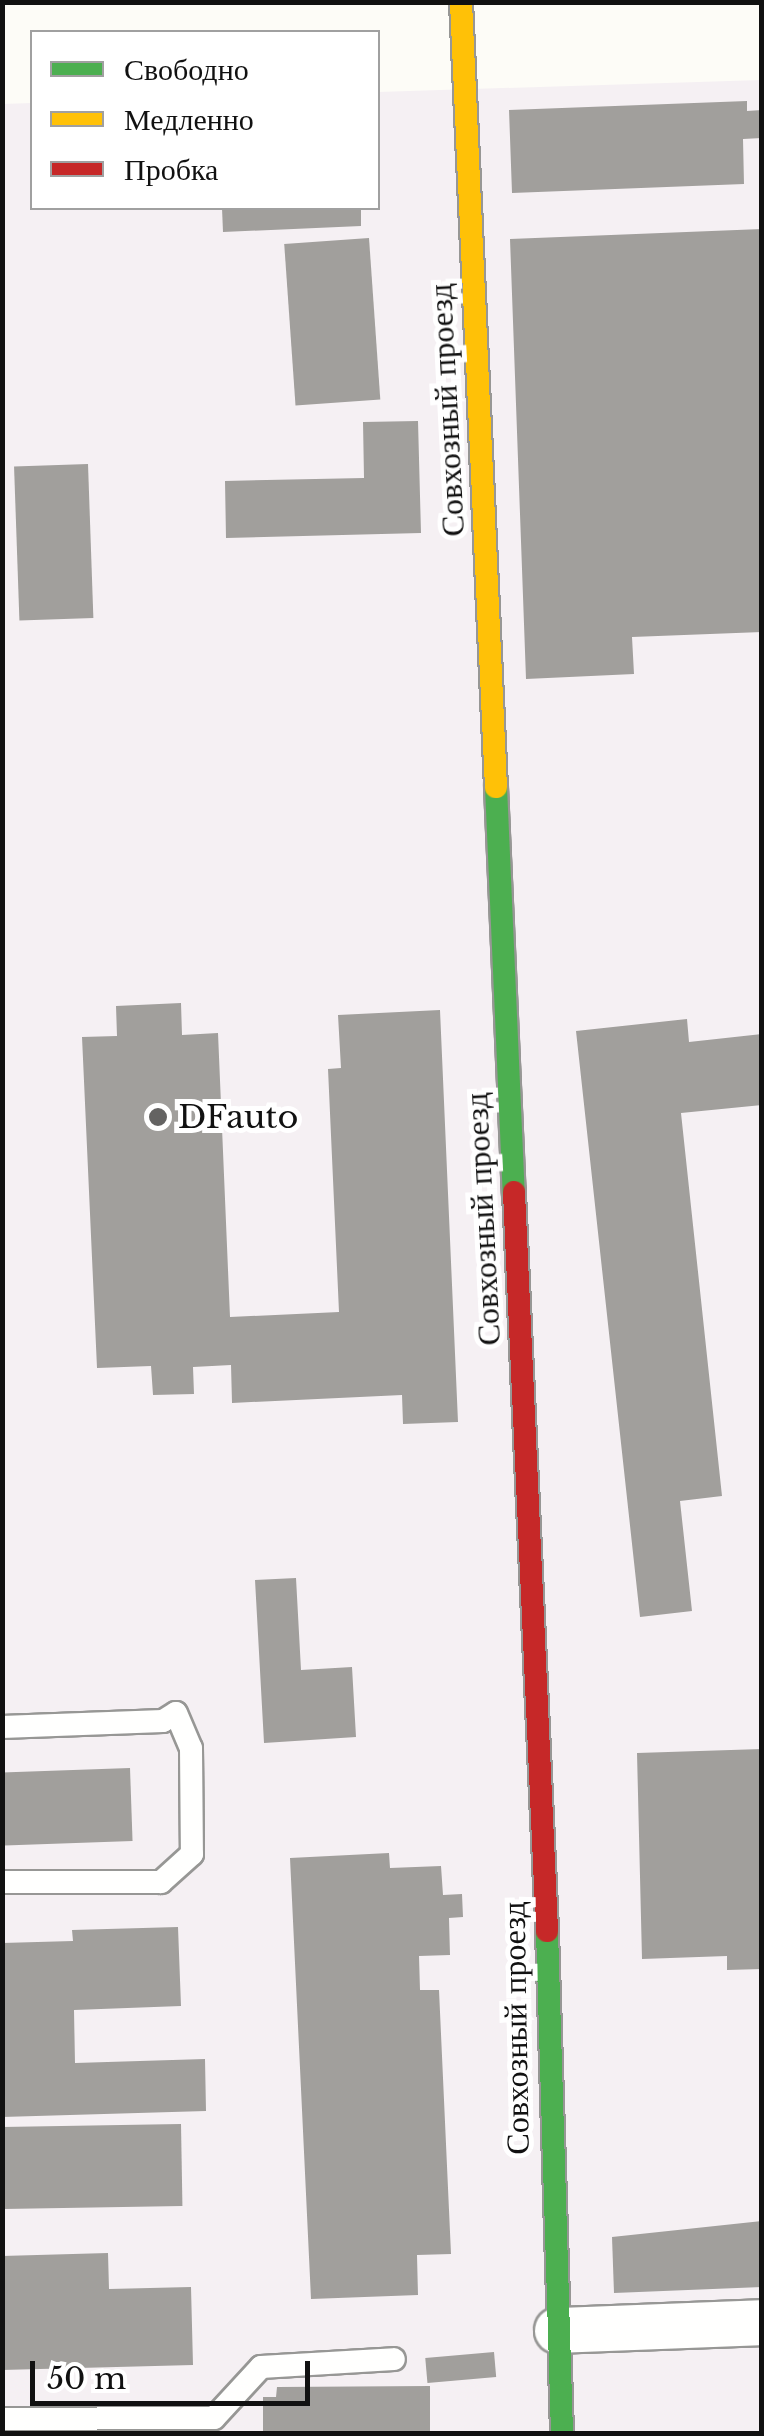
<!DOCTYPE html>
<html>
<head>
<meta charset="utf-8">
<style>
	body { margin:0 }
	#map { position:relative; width:764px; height:2436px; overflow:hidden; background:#fdfcf7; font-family:"Libre Baskerville",serif }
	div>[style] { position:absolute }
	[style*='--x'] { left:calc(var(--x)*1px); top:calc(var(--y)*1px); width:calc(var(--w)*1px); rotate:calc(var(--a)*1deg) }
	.industrial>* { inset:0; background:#f5f0f3 }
	.building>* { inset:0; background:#a19f9c; transform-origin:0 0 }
	.roads { filter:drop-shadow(2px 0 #979795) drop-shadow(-2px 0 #979795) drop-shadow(0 2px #979795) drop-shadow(0 -2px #979795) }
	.lane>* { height:22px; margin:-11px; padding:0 11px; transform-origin:11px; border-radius:11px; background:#fffffe }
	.street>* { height:45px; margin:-22.5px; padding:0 22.5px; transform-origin:22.5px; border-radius:22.5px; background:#fffffe }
	.fast>* { height:22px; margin:-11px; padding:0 11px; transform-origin:11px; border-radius:11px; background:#4caf50 }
	.slow>* { height:22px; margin:-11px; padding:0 11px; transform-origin:11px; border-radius:11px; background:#ffc107 }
	.jam>* { height:22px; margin:-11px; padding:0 11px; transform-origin:11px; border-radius:11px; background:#c62828 }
	.dots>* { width:28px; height:28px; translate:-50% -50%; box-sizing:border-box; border:5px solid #fff; border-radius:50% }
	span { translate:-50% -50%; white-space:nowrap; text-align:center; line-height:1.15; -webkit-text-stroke:10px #fff; paint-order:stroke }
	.street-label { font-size:32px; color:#111 }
	.poi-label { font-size:32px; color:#111 }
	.left { translate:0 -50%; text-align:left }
	.frame { position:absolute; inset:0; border:5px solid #111; pointer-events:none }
	.legend { position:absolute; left:30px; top:30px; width:350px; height:180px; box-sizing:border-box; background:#fff; border:2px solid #a0a0a0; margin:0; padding:12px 18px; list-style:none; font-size:30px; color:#111 }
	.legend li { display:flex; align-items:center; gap:20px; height:50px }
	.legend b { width:50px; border:2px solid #a0a0a0 }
	.scale { position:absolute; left:30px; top:2361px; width:280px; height:45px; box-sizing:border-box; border:5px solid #111; border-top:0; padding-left:12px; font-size:30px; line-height:35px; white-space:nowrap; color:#111; -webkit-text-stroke:8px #fff; paint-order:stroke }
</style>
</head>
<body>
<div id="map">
	<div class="industrial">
		<i style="clip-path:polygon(761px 80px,761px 2433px,3px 2433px,2px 104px,32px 103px,32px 208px,378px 208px,378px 92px)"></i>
	</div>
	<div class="building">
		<i style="clip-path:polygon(747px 101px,747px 111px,762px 110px,762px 138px,743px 139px,744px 184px,512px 193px,509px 110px)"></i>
		<i style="clip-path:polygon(222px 208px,361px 208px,361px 226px,223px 232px)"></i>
		<i style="clip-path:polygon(762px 229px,762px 632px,632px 637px,634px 674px,526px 679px,510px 239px)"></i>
		<i style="left:369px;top:238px;width:162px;height:85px;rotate:86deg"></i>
		<i style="clip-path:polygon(418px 421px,421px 533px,226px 538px,225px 481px,364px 478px,363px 422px)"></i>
		<i style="left:88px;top:464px;width:154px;height:74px;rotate:88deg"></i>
		<i style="clip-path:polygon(181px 1003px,182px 1035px,218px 1033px,230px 1317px,339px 1312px,328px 1069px,341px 1068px,338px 1015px,440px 1010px,458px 1422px,403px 1424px,402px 1395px,232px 1403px,231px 1365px,193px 1367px,194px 1394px,153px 1395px,151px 1366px,97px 1368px,82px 1037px,117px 1036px,116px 1006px)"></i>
		<i style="clip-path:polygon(687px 1019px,689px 1042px,762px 1034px,762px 1105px,681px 1113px,722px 1496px,680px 1501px,692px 1611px,640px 1617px,576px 1031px)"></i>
		<i style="clip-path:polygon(296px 1578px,301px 1670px,352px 1667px,356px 1737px,264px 1743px,255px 1580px)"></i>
		<i style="clip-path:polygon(762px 1749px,762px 1969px,727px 1970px,727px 1956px,642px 1959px,637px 1753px)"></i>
		<i style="left:130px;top:1768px;width:73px;height:128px;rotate:88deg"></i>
		<i style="clip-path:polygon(389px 1853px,390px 1868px,441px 1866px,443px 1895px,462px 1894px,463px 1917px,449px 1918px,450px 1955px,419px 1956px,420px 1990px,439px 1990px,451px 2254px,417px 2255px,418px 2295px,311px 2299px,290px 1858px)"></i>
		<i style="clip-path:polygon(178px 1927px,181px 2006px,74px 2010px,75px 2063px,205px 2059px,206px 2111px,2px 2117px,2px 1943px,73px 1941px,72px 1930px)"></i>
		<i style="left:181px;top:2124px;width:82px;height:179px;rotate:89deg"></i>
		<i style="clip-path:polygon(762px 2221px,762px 2287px,614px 2293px,612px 2237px)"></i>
		<i style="clip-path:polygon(108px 2253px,109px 2289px,191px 2287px,193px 2365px,2px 2370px,2px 2256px)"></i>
		<i style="left:494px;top:2352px;width:25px;height:69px;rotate:85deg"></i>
		<i style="clip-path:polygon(430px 2386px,430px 2434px,263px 2434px,263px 2397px,276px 2397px,277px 2387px)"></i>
	</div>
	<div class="roads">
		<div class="lane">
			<i style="--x:2;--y:1727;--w:161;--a:-2.1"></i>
			<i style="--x:163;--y:1721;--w:15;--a:-32"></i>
			<i style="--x:176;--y:1713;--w:38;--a:67"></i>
			<i style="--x:191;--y:1748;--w:106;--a:89.5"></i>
			<i style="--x:192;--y:1854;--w:42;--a:137.9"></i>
			<i style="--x:161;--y:1882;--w:159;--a:180"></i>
			<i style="--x:2;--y:2419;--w:212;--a:-0.3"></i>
			<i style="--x:214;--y:2418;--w:69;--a:-47.3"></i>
			<i style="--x:261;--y:2367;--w:133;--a:-3.4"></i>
		</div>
		<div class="street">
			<i style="--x:557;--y:2330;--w:205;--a:-2.2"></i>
		</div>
		<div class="fast">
			<i style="--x:496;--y:787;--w:405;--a:87.5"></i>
			<i style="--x:547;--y:1931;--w:503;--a:88.29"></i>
		</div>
		<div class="slow">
			<i style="--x:461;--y:2;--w:786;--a:87.45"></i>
		</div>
		<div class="jam">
			<i style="--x:514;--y:1192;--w:740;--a:87.44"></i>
		</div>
	</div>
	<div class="dots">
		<i style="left:158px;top:1117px;background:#646362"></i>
	</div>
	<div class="street-label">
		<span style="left:447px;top:410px;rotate:-93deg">Совхозный проезд</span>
		<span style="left:483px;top:1219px;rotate:-93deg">Совхозный проезд</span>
		<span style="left:516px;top:2028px;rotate:-91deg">Совхозный проезд</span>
	</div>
	<div class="poi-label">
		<span class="left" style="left:178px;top:1117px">DFauto</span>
	</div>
	<div class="frame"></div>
	<ul class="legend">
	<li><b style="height:12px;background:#4caf50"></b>Свободно</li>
	<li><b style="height:12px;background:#ffc107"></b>Медленно</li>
	<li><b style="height:12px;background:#c62828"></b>Пробка</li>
	</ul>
	<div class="scale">50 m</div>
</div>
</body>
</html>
